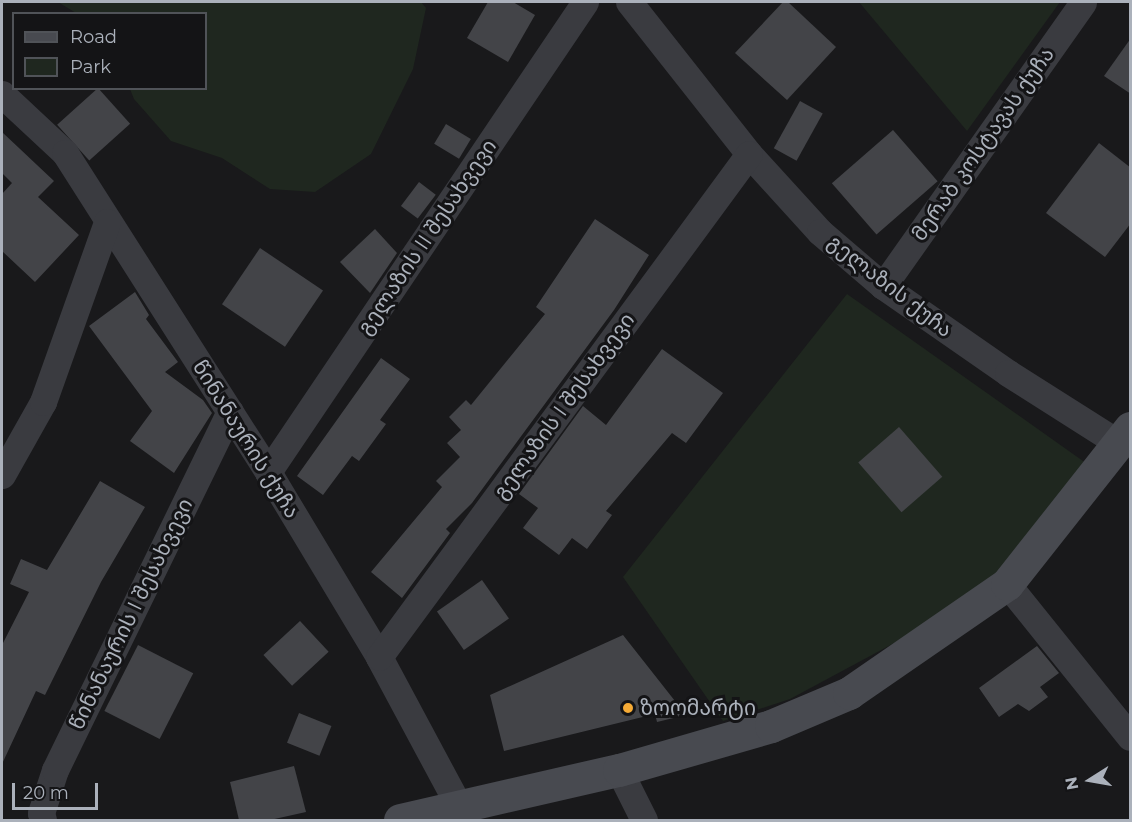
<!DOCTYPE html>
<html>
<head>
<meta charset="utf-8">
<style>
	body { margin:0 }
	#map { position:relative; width:1132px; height:822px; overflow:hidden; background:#19191b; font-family:Montserrat,"Noto Sans Georgian",sans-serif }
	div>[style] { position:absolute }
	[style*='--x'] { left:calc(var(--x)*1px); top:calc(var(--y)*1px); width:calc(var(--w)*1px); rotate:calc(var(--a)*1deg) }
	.green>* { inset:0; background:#1f271f }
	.building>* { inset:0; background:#434448; transform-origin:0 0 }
	.street>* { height:27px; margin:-13.5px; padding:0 13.5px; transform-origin:13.5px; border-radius:13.5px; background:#3a3b40 }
	.secondary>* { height:33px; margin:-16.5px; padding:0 16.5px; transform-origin:16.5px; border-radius:16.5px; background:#484a50 }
	.dots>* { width:16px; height:16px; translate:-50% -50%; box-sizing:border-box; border:3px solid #141416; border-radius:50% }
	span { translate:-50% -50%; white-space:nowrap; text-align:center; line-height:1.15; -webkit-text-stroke:6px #141416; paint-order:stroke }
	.street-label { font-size:21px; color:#abb1bb }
	.poi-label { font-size:21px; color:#abb1bb }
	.left { translate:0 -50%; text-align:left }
	.frame { position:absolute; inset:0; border:3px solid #abb1bb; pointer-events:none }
	.legend { position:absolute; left:12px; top:12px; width:195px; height:78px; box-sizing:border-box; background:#141416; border:2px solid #505358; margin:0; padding:8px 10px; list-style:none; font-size:18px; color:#abb1bb }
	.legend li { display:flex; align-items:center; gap:12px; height:30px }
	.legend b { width:30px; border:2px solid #505358 }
	.north { position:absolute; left:1060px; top:750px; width:60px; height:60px; -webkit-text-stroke:4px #141416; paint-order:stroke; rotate:259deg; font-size:16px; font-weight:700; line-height:24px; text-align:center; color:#abb1bb }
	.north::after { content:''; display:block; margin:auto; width:21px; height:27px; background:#abb1bb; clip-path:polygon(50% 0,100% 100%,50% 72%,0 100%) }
	.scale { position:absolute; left:12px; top:783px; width:86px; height:27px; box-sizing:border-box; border:3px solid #abb1bb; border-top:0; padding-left:8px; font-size:18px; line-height:21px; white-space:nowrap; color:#abb1bb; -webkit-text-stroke:4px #141416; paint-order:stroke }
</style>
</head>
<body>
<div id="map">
	<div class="green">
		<i style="clip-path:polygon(58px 2px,421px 2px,426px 8px,413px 69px,371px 154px,315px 192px,270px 189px,222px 158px,171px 141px,134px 99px,130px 89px,206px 88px,206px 14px,76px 13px)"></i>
		<i style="clip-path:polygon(859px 2px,1060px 2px,967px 131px)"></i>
		<i style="clip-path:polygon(847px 294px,1090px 466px,1019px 559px,911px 634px,790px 699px,723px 721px,623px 577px)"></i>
	</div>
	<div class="building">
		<i style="clip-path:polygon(488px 2px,513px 2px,535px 15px,508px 62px,467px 38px)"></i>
		<i style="clip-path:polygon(783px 2px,788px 2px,836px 47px,787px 100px,735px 53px)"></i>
		<i style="clip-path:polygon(1131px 38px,1131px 94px,1104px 76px)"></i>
		<i style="left:98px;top:88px;width:48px;height:55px;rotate:48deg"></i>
		<i style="left:800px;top:101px;width:26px;height:54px;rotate:29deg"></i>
		<i style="left:446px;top:124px;width:29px;height:23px;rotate:31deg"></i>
		<i style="left:893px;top:130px;width:68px;height:81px;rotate:49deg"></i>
		<i style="clip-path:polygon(2px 132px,54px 181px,38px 197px,79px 235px,35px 282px,2px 251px,2px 194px,12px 183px,2px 173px)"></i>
		<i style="clip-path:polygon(1099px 143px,1131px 168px,1131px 223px,1105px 257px,1046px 213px)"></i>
		<i style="left:419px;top:182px;width:21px;height:30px;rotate:37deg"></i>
		<i style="clip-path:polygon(595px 219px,649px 255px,614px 310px,472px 503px,446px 529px,450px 533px,402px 598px,371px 572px,442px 487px,436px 481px,460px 457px,447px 443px,461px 430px,449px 417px,466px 400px,471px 405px,545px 314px,536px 307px)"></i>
		<i style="clip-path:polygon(375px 229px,397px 253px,370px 293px,340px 262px)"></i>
		<i style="left:260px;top:248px;width:76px;height:68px;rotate:34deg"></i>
		<i style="clip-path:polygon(135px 292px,149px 315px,146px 319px,178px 362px,165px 372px,203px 400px,212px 413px,174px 473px,130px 441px,152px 411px,89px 326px)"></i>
		<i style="clip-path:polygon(662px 349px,723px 393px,686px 443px,672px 433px,606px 511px,612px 515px,587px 549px,572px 538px,559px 555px,523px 528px,538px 508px,519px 494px,583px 406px,606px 425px)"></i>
		<i style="clip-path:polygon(381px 358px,410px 379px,380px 420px,386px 424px,359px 461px,352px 456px,323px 495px,297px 476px)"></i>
		<i style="left:899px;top:427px;width:66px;height:54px;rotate:49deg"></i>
		<i style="clip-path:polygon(100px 481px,145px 507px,101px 582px,45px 695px,36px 691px,2px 764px,2px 645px,29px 592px,10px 584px,21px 559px,47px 570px)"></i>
		<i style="left:482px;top:580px;width:47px;height:55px;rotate:55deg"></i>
		<i style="left:300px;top:621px;width:42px;height:50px;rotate:47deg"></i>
		<i style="clip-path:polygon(623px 635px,686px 715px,657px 722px,655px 714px,504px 751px,490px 695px)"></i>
		<i style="left:138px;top:645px;width:62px;height:74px;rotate:27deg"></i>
		<i style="clip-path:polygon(1037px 646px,1059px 673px,1040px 687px,1048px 697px,1029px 711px,1018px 704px,999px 717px,979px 688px)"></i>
		<i style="left:299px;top:713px;width:35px;height:32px;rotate:22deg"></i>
		<i style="clip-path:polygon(294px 766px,306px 812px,270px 820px,239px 820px,230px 782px)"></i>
	</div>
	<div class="street">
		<i style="--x:629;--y:2;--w:194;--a:51.7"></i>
		<i style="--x:749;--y:154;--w:105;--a:47.7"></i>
		<i style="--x:820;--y:232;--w:83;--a:40.6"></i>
		<i style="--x:883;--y:286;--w:152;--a:34.8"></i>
		<i style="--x:1008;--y:373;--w:133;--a:32.4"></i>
		<i style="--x:2;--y:94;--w:86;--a:43.1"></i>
		<i style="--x:65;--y:153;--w:378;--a:57.5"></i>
		<i style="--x:268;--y:472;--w:216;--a:59"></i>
		<i style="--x:379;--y:657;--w:169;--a:61.8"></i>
		<i style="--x:883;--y:286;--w:347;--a:-54.8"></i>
		<i style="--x:268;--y:472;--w:567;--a:-56"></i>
		<i style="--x:2;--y:475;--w:84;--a:-60.7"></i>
		<i style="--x:43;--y:402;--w:191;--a:-70.4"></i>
		<i style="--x:1007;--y:584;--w:196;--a:51.2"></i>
		<i style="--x:379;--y:657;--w:624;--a:-53.66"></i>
		<i style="--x:619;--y:770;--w:56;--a:63.4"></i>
		<i style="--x:43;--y:820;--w:7;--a:-106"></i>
		<i style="--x:41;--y:813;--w:45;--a:-72"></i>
		<i style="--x:55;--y:770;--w:399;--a:-64"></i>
	</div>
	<div class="secondary">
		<i style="--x:400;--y:820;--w:225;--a:-12.9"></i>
		<i style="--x:619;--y:770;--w:158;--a:-16.1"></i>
		<i style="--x:771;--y:726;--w:85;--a:-22.9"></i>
		<i style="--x:849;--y:693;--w:192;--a:-34.6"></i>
		<i style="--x:1007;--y:584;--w:199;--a:-51.7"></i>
	</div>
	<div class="dots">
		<i style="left:628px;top:708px;background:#f6ab36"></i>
	</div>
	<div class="street-label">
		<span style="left:983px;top:144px;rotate:-55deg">მერაბ კოსტავას ქუჩა</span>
		<span style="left:427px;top:237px;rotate:-56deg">გელაზის II შესახვევი</span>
		<span style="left:890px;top:286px;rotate:38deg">გელაზის ქუჩა</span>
		<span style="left:564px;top:406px;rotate:-54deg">გელაზის I შესახვევი</span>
		<span style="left:246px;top:439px;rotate:58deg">წინანაურის ქუჩა</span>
		<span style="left:131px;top:614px;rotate:-64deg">წინანაურის I შესახვევი</span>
	</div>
	<div class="poi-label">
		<span class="left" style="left:640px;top:708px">ზოომარტი</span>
	</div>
	<div class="frame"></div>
	<ul class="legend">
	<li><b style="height:8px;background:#484a50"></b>Road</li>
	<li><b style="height:16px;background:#1f271f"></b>Park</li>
	</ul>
	<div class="north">N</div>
	<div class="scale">20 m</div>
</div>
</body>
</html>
